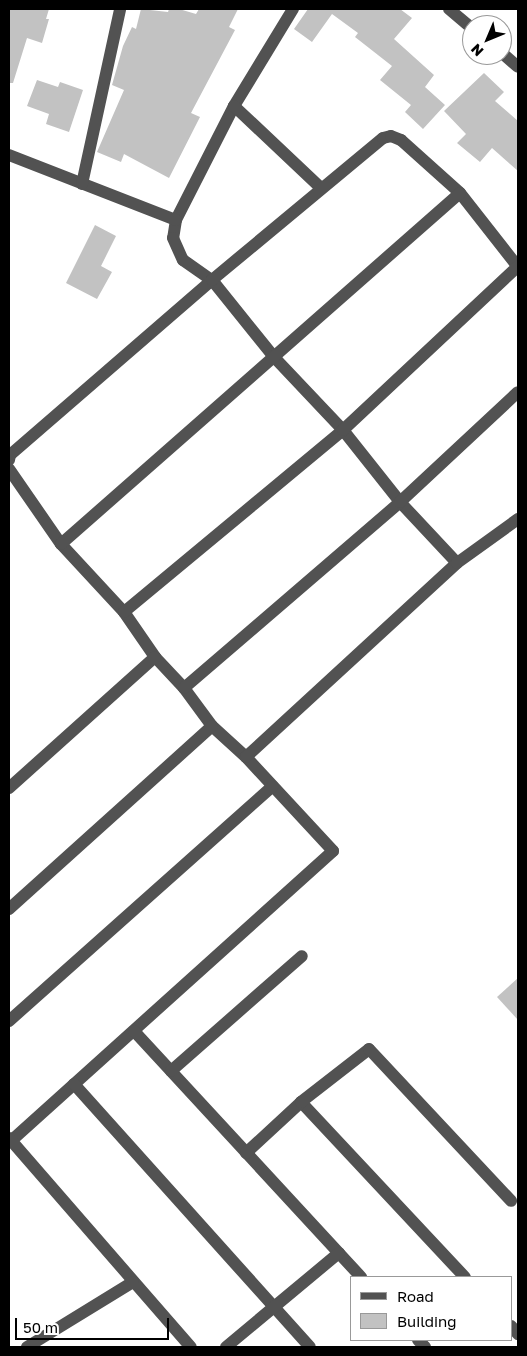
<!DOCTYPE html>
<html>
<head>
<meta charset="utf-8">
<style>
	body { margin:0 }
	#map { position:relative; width:527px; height:1356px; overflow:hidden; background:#fff; font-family:"Golos Text",sans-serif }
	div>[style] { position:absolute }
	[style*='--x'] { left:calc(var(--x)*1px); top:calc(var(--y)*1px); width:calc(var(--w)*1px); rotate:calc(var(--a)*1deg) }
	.building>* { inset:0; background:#c2c2c2 }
	.minor>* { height:12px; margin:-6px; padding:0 6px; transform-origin:6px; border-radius:6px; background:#525252 }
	span { translate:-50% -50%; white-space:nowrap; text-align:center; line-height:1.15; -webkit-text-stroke:4px #fff; paint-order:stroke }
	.frame { position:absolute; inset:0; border:10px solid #000; pointer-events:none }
	.legend { position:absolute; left:350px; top:1276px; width:162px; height:65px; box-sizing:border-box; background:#fff; border:1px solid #999; margin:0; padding:6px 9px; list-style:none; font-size:15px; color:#000 }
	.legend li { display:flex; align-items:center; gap:10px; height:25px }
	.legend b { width:25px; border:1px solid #999 }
	.north { position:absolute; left:462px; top:15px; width:50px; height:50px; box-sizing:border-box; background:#fff; border:1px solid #999; border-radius:50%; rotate:225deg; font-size:14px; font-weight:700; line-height:20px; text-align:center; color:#000 }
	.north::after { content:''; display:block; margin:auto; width:18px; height:22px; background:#000; clip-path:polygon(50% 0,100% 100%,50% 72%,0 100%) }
	.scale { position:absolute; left:15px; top:1318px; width:154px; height:22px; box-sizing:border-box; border:2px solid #000; border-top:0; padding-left:6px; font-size:15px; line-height:18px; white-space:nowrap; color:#000; -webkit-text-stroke:4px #fff; paint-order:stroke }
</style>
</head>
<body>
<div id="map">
	<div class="building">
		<i style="clip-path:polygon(9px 9px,49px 9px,46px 19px,49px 19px,42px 43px,27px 38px,13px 83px,9px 83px)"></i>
		<i style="clip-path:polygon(141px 9px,168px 12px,169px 9px,179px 9px,196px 14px,199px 9px,238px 9px,229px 27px,235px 30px,191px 113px,200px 117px,169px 178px,124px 154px,121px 162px,97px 152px,124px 90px,112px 85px,123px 46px,132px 27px,136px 29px)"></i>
		<i style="clip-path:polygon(308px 9px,400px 9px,412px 18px,394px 39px,434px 75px,425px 87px,445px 105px,423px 129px,405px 112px,411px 105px,380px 80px,392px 66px,355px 37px,358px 33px,332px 14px,312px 42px,294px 29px)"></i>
		<i style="clip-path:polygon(484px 73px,504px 92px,495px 101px,518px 121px,518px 171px,492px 148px,480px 162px,457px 143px,466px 134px,444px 111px)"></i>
		<i style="clip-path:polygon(37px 80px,58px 87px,60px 82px,83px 90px,69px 132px,46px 124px,49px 114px,27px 106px)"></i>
		<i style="clip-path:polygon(95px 225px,116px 236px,101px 266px,112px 272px,97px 299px,66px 283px)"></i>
		<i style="clip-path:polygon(518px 978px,518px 1020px,497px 997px)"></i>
	</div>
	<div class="minor">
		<i style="--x:293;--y:9;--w:114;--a:121.3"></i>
		<i style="--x:234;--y:106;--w:128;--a:117"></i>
		<i style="--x:176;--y:220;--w:18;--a:99"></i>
		<i style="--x:173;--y:238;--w:24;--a:66"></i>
		<i style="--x:183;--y:260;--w:35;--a:35"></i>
		<i style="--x:212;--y:280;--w:97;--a:51.2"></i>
		<i style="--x:273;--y:356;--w:102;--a:46.6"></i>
		<i style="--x:343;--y:430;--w:92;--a:51.6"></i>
		<i style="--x:400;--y:502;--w:83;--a:46.9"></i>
		<i style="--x:449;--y:9;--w:30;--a:40"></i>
		<i style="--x:502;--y:53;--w:21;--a:41"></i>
		<i style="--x:234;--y:106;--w:120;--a:43.3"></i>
		<i style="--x:9;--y:155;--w:179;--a:21.3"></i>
		<i style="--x:82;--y:184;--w:179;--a:-77.7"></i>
		<i style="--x:9;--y:460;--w:5;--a:-79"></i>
		<i style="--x:10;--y:455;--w:267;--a:-40.9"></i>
		<i style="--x:212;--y:280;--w:222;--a:-39.7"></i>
		<i style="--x:383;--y:138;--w:8;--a:-14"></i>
		<i style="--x:391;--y:136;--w:11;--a:22"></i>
		<i style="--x:401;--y:140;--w:79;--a:41.9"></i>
		<i style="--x:460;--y:193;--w:94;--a:51.9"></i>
		<i style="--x:9;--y:469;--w:91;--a:55.3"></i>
		<i style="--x:61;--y:544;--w:93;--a:47.2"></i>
		<i style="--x:124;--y:612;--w:55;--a:55.4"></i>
		<i style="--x:155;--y:657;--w:42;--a:46.9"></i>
		<i style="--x:184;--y:688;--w:47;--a:53.6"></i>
		<i style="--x:212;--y:726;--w:46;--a:42.4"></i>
		<i style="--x:246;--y:757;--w:128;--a:47.2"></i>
		<i style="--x:333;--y:851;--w:433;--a:138"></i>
		<i style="--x:61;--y:544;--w:531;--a:-41.34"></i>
		<i style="--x:124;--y:612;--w:285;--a:-39.7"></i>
		<i style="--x:343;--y:430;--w:240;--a:-43.1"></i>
		<i style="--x:184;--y:688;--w:285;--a:-40.7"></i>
		<i style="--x:400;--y:502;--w:161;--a:-43"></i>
		<i style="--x:246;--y:757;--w:287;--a:-42.6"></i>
		<i style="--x:457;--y:563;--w:75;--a:-35.8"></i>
		<i style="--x:9;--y:788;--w:196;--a:-41.9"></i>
		<i style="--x:9;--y:909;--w:273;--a:-42"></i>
		<i style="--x:9;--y:1021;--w:353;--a:-41.7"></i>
		<i style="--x:134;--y:1031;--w:335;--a:47.3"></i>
		<i style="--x:171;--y:1071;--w:174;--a:-41.3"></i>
		<i style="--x:74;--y:1084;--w:353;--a:48.1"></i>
		<i style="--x:301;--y:1102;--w:240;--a:46.9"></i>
		<i style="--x:9;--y:1138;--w:277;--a:49"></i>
		<i style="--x:246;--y:1153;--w:75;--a:-42.8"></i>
		<i style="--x:301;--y:1102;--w:86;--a:-37.9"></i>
		<i style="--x:369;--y:1049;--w:208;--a:46.9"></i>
		<i style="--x:511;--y:1326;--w:11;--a:49"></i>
		<i style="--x:418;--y:1340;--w:10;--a:45"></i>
		<i style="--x:27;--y:1347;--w:124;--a:-31.5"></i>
		<i style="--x:226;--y:1347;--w:147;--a:-39.8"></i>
	</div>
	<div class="frame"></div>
	<ul class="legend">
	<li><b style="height:6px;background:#525252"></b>Road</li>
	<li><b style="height:14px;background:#c2c2c2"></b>Building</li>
	</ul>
	<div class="north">N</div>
	<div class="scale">50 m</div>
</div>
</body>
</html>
